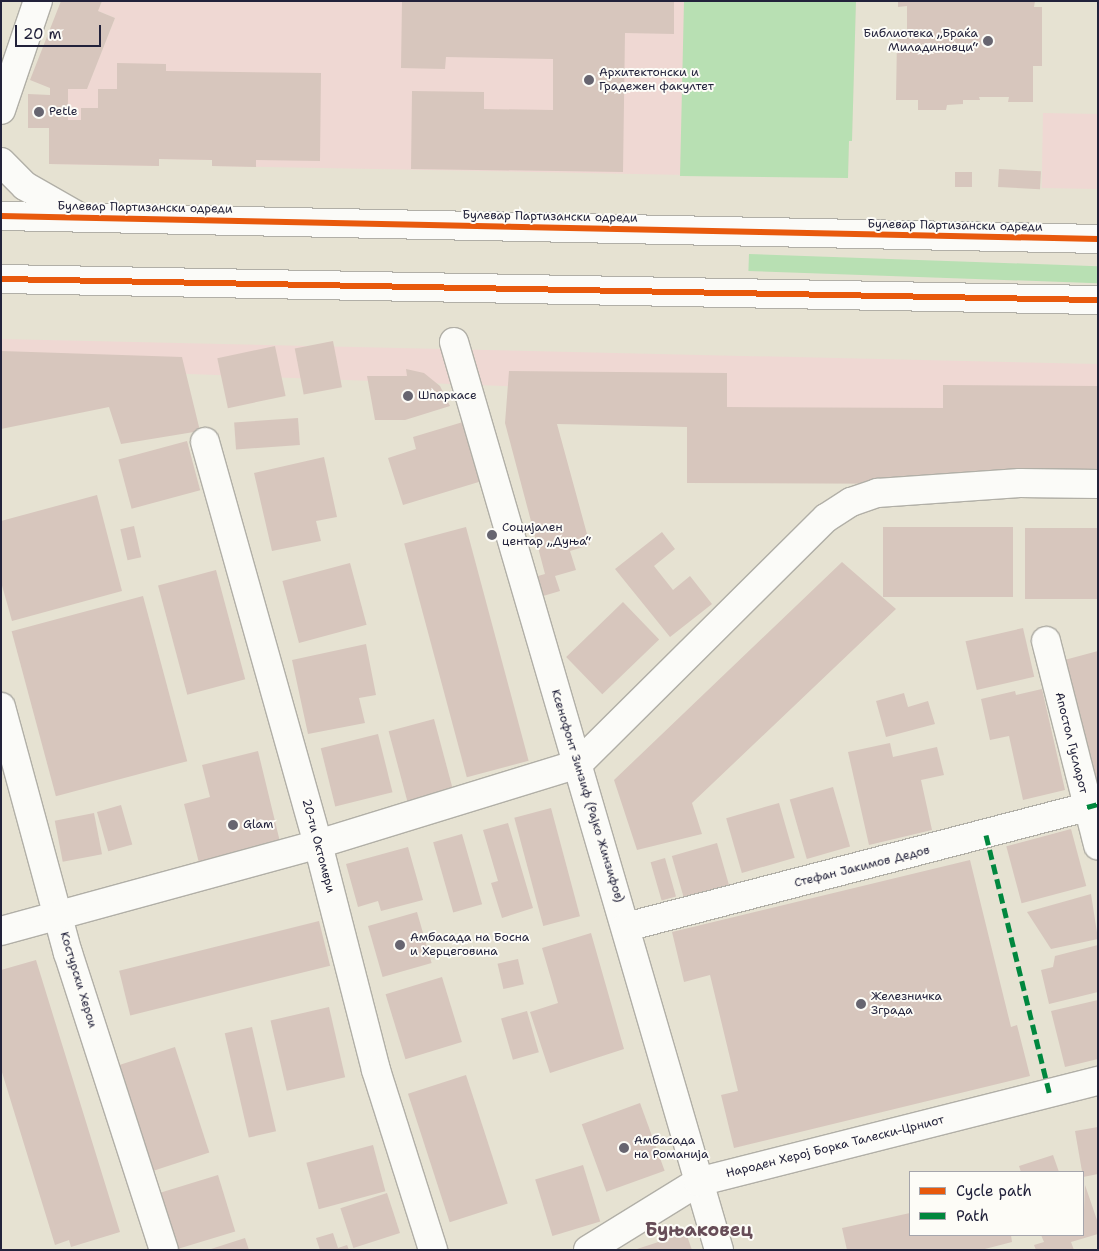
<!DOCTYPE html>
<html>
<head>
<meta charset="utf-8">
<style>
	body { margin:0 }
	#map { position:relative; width:1099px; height:1251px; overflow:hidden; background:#e6e2d2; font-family:"Shantell Sans",sans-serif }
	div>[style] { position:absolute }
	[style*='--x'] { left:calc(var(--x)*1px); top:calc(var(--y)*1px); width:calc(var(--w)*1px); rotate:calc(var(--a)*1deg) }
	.built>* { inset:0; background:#efd8d3; transform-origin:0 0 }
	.green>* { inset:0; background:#b8e0b3; transform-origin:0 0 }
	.building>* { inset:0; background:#d7c6bd; transform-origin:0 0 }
	.roads { filter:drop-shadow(1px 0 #b1afa7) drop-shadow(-1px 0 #b1afa7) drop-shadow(0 1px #b1afa7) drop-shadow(0 -1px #b1afa7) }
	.minor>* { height:28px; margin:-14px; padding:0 14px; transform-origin:14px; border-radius:14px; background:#fbfbf8 }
	.tertiary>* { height:28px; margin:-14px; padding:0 14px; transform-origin:14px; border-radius:14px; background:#fbfbf8 }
	.quiet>* { height:5px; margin-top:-2.5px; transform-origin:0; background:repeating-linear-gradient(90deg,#00873e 0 10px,transparent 0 15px) }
	.cycleway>* { height:6px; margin:-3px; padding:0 3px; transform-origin:3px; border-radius:3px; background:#e8590c }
	.dots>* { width:14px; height:14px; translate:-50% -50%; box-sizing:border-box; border:2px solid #fdfcf7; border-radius:50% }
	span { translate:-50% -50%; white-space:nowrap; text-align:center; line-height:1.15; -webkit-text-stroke:4px #fdfcf7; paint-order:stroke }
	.poi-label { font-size:12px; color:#22223b }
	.right { translate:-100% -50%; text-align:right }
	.left { translate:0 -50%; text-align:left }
	.street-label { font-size:12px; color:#22223b }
	.district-label { font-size:18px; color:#674d58; font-weight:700 }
	.frame { position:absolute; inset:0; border:2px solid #22223b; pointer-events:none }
	.legend { position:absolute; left:909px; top:1171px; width:175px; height:65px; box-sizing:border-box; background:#fdfcf7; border:1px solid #a5a5ac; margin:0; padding:6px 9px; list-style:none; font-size:15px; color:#22223b }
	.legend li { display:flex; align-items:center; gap:10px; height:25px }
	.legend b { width:25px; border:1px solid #a5a5ac }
	.scale { position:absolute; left:15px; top:25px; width:86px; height:22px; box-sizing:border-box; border:2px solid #22223b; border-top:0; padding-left:6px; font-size:15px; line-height:18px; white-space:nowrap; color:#22223b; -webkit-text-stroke:4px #fdfcf7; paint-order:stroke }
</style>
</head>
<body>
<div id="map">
	<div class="built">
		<i style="clip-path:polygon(102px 1px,856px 1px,852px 141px,849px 141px,848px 178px,212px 166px,212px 160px,159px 159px,159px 166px,49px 164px,50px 88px,87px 88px,115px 18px,98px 11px)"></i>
		<i style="left:1043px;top:113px;width:55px;height:75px;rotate:1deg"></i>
		<i style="clip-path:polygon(1px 339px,1098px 364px,1098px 405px,952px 420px,719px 419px,719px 394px,1px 367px)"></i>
	</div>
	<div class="green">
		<i style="clip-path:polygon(684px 1px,856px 1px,852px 141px,849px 141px,848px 178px,680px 176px)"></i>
		<i style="left:749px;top:254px;width:349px;height:17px;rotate:2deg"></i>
	</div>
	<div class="building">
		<i style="clip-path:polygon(61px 1px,102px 1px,98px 11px,115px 18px,87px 89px,68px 89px,68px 120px,81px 120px,81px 108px,98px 108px,98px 89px,117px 89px,117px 63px,166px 64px,166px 71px,321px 73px,320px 161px,256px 160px,256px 167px,212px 166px,212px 160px,159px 159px,159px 166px,49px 164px,49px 128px,28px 128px,28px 94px,50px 95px,50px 88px,30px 80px)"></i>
		<i style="clip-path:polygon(402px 1px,674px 1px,674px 34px,625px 33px,623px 172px,411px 169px,412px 91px,484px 92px,484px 109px,553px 110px,553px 59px,446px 57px,445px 69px,401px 68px)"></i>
		<i style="clip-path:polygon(898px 1px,1035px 1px,1034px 7px,1042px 7px,1042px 66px,1033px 66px,1033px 102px,1008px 102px,1009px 97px,979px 97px,980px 100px,963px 100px,963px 104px,947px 105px,946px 110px,918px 110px,918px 100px,896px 100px,897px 39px,907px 39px,907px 6px,898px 7px)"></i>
		<i style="left:999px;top:169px;width:42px;height:18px;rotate:3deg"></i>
		<i style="left:955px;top:172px;width:17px;height:15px"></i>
		<i style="left:333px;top:341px;width:47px;height:39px;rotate:79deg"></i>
		<i style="left:275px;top:346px;width:51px;height:59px;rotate:78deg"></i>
		<i style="clip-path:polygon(1px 351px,182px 357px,200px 431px,121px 444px,109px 407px,1px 429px)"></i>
		<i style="clip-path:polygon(406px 369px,424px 373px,440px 386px,450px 406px,405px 420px,375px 420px,367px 376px,407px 376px)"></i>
		<i style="clip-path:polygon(509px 371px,727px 373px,727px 407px,943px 408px,943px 385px,1098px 386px,1098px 479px,942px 484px,687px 483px,687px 427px,557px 424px,590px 545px,570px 551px,576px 570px,555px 576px,560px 591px,533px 599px,527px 579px,545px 574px,505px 423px)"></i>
		<i style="left:298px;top:418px;width:27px;height:64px;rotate:86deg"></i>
		<i style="clip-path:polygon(463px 422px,482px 481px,403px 505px,388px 458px,416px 449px,413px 437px)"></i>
		<i style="left:187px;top:441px;width:51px;height:71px;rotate:75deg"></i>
		<i style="clip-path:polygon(324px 457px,337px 517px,316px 521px,321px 541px,272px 551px,254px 473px)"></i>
		<i style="clip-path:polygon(97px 495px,122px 591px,12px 621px,1px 582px,1px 521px)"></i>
		<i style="left:134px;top:526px;width:32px;height:14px;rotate:77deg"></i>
		<i style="left:466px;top:527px;width:242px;height:64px;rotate:75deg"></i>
		<i style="left:883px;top:527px;width:130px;height:70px"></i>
		<i style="left:1025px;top:528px;width:73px;height:71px"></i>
		<i style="clip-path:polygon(662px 532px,675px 549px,654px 566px,673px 590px,690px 576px,712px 604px,670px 637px,615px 569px)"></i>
		<i style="clip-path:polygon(842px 562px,896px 609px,692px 803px,702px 834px,637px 850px,614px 780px)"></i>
		<i style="left:350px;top:563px;width:64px;height:70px;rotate:75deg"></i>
		<i style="left:216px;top:570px;width:113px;height:60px;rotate:75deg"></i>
		<i style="left:143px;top:596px;width:171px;height:136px;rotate:75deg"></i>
		<i style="left:623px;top:602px;width:52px;height:79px;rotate:46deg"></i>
		<i style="left:1023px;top:628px;width:50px;height:59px;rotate:77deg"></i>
		<i style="clip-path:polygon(366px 644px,376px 695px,359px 698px,365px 723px,308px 734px,292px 660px)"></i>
		<i style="clip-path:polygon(1098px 651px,1098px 789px,1057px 662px)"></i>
		<i style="clip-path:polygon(1042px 689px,1065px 790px,1023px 800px,1009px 736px,990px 740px,981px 699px,1015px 691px,1016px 695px)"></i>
		<i style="clip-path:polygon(904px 693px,908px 707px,928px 701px,935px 724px,886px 737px,876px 701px)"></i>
		<i style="left:434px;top:719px;width:73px;height:47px;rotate:75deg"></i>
		<i style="left:378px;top:734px;width:60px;height:59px;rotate:76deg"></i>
		<i style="clip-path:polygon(890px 743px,893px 757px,937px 747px,944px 775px,921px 780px,932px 830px,869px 845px,848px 752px)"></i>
		<i style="clip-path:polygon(258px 751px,281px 846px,200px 867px,184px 804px,210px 797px,202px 765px)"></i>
		<i style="left:833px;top:787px;width:62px;height:45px;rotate:74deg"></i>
		<i style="left:779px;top:803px;width:57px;height:55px;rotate:74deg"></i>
		<i style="left:121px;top:805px;width:41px;height:25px;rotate:74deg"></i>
		<i style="left:551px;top:808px;width:112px;height:38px;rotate:75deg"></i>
		<i style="left:94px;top:813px;width:42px;height:40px;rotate:79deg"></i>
		<i style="clip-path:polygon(508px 823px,533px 908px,502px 918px,491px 883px,498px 881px,483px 830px)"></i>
		<i style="left:1071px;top:829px;width:59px;height:67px;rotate:75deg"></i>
		<i style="left:462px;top:834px;width:73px;height:30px;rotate:74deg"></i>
		<i style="left:717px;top:843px;width:48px;height:47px;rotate:74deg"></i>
		<i style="clip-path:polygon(408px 847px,423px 900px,381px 911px,378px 901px,358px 907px,346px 864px)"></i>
		<i style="left:665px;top:858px;width:40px;height:15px;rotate:74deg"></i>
		<i style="clip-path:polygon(970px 860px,1011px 1027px,1017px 1025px,1030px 1076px,734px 1148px,721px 1095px,738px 1091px,710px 975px,684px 982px,672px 932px)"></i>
		<i style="clip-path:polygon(1091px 894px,1098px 939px,1051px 949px,1027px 912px)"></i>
		<i style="left:417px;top:912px;width:53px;height:51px;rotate:74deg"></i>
		<i style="left:319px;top:921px;width:46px;height:206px;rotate:76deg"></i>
		<i style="clip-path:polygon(591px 933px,624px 1049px,550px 1073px,530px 1012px,558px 1003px,542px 948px)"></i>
		<i style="clip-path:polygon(1098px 945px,1098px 992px,1049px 1004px,1041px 970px,1053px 967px,1055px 956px)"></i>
		<i style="left:518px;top:959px;width:26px;height:21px;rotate:77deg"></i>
		<i style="clip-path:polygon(36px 960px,120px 1232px,71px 1247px,69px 1240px,55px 1245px,1px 1069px,1px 970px)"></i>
		<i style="left:442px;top:977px;width:68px;height:59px;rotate:73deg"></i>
		<i style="clip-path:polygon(1098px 1000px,1098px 1059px,1065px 1067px,1051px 1011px)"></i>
		<i style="left:329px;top:1007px;width:72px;height:60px;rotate:77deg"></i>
		<i style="left:527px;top:1011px;width:43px;height:27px;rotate:74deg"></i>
		<i style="left:252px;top:1027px;width:107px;height:28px;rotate:77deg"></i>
		<i style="left:175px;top:1047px;width:111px;height:65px;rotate:72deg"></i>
		<i style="left:466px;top:1075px;width:135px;height:61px;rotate:72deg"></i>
		<i style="left:640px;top:1103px;width:72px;height:62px;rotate:70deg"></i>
		<i style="clip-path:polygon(1098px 1127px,1098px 1174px,1083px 1177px,1075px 1131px)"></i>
		<i style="left:373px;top:1145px;width:48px;height:69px;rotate:75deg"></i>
		<i style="clip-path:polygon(1053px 1155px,1059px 1172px,1021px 1172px,1019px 1166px)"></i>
		<i style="left:583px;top:1165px;width:59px;height:50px;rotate:73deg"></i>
		<i style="left:218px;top:1175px;width:59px;height:63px;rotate:73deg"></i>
		<i style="clip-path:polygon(1085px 1185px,1098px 1223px,1098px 1234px,1071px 1242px,1074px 1250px,1036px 1250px,1034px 1245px,1044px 1242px,1041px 1235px,1083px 1235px)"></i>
		<i style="left:387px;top:1193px;width:42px;height:49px;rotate:72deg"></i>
		<i style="clip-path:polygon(910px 1213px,910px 1235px,1011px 1235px,1012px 1242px,981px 1250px,847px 1250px,842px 1228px)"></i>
		<i style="clip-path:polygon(333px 1233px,338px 1248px,347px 1245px,349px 1250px,320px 1250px,316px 1238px)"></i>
		<i style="clip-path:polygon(686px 1233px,692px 1250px,637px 1250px,637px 1249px)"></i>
		<i style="clip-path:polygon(245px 1238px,249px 1250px,211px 1250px,211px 1249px)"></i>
	</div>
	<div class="roads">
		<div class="minor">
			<i style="--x:1;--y:110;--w:115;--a:-71.3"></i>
			<i style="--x:1;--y:162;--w:34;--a:45"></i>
			<i style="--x:25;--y:186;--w:64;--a:29.7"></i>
			<i style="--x:454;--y:342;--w:946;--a:73.73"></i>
			<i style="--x:205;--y:442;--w:418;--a:74.3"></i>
			<i style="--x:318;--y:844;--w:233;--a:75.6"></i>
			<i style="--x:376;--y:1070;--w:189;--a:72.4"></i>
			<i style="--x:1046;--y:641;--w:211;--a:75.7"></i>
			<i style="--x:1;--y:707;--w:255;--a:74.8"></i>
			<i style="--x:68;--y:953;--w:312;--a:72.1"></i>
			<i style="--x:626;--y:927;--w:488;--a:-14.6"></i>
			<i style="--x:1;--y:931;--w:329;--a:-15.3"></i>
			<i style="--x:318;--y:844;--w:272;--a:-17.1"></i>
			<i style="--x:578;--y:764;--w:349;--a:-44.8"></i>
			<i style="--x:826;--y:518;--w:30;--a:-33"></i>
			<i style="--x:851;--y:502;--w:28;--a:-19"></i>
			<i style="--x:877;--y:493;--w:143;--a:-4"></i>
			<i style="--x:1020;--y:483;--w:78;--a:0.7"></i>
			<i style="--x:588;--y:1250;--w:129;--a:-31.7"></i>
			<i style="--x:698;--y:1182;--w:413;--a:-14.2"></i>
		</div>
		<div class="tertiary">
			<i style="--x:1;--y:216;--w:1097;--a:1.2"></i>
			<i style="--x:1;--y:279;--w:1097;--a:1.1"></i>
		</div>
	</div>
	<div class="quiet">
		<i style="--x:1087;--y:807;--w:11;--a:-15"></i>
		<i style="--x:986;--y:835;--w:265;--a:76.2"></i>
	</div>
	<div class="cycleway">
		<i style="--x:1;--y:216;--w:1097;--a:1.2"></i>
		<i style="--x:1;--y:279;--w:1097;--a:1.1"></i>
	</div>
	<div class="dots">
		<i style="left:988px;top:41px;background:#676570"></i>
		<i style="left:589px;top:80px;background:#676570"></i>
		<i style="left:39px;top:112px;background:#676570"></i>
		<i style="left:408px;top:396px;background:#676570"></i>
		<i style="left:492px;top:535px;background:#676570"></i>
		<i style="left:233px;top:825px;background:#676570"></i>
		<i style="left:400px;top:945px;background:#676570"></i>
		<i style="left:861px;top:1004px;background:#676570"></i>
		<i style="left:624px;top:1148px;background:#676570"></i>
	</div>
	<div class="poi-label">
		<span class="right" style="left:978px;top:41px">Библиотека „Браќа<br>Миладиновци“</span>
		<span class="left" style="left:599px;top:80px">Архитектонски и<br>Градежен факултет</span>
		<span class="left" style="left:49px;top:112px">Petle</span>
		<span class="left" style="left:418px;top:396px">Шпаркасе</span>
		<span class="left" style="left:502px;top:535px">Социјален<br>центар „Дуња“</span>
		<span class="left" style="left:243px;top:825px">Glam</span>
		<span class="left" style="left:410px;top:945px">Амбасада на Босна<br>и Херцеговина</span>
		<span class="left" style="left:871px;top:1004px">Железничка<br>Зграда</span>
		<span class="left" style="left:634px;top:1148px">Амбасада<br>на Романија</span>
	</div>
	<div class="street-label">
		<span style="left:145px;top:208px;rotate:1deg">Булевар Партизански одреди</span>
		<span style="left:550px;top:217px;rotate:1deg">Булевар Партизански одреди</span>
		<span style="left:955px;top:226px;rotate:1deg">Булевар Партизански одреди</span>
		<span style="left:1071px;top:743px;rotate:76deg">Апостол Гусларот</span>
		<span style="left:587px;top:796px;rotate:73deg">Ксенофонт Зинзиф (Рајко Жинзифов)</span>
		<span style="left:318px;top:846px;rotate:75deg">20-ти Октомври</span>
		<span style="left:862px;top:867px;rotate:-14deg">Стефан Јакимов Дедов</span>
		<span style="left:78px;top:980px;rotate:73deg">Костурски Херои</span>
		<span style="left:835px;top:1147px;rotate:-14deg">Народен Херој Борка Талески-Црниот</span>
	</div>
	<div class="district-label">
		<span style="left:699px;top:1230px">Буњаковец</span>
	</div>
	<div class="frame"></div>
	<ul class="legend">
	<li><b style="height:6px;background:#e8590c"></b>Cycle path</li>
	<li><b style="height:6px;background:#00873e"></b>Path</li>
	</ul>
	<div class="scale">20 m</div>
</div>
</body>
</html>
